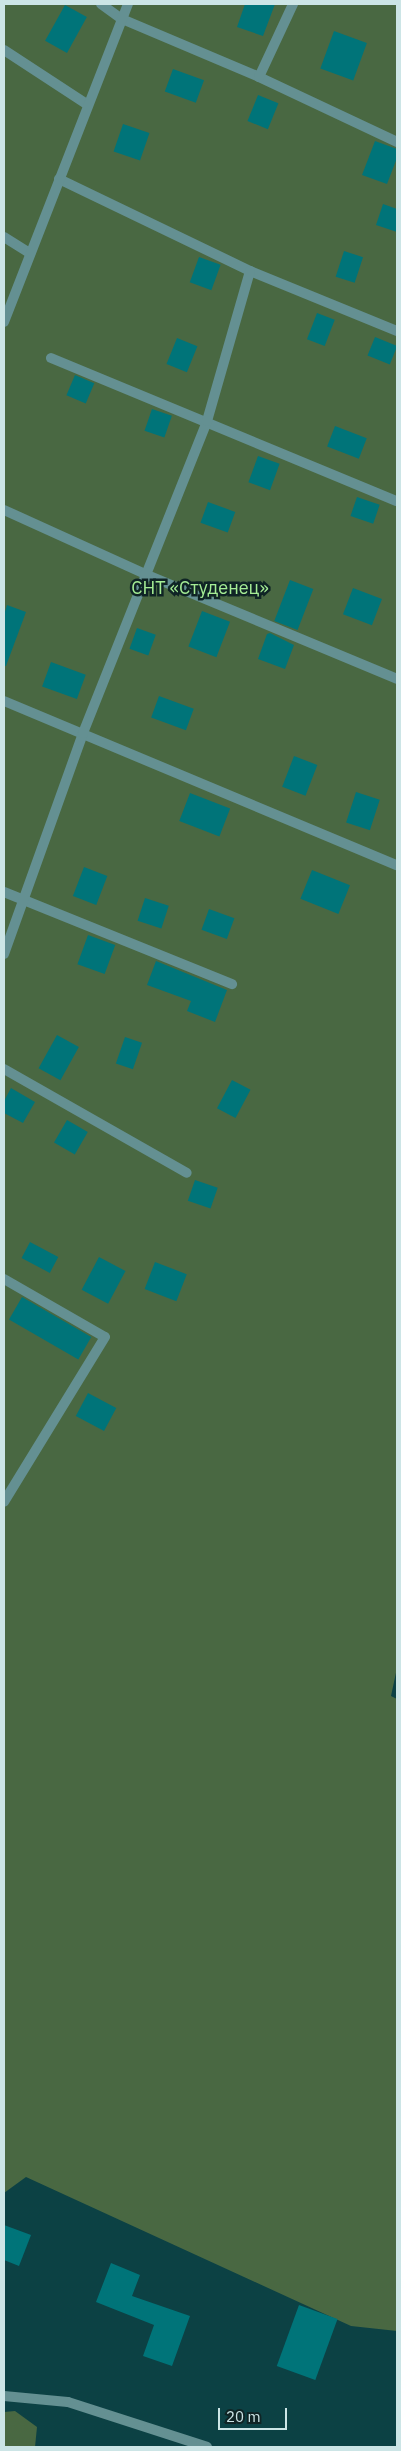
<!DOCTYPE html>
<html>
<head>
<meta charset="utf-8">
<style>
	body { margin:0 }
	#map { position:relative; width:401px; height:2451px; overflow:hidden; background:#0c4144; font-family:"IBM Plex Sans",sans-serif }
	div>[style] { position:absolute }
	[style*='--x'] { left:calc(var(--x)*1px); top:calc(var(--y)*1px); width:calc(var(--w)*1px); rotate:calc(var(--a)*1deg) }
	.green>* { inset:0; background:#496842 }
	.building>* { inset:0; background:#007479; transform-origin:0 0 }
	.lane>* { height:10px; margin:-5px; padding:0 5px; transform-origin:5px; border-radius:5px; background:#649092 }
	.street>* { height:10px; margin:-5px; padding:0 5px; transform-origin:5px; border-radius:5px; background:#649092 }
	span { translate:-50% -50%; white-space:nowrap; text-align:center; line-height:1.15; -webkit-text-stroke:5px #0f2425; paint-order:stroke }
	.park-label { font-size:18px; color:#a5ed95 }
	.frame { position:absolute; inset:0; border:5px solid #cce5e6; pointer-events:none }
	.scale { position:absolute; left:218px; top:2408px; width:69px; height:22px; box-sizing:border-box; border:2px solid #cce5e6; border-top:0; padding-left:6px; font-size:15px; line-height:18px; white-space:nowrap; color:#cce5e6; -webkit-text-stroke:4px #0f2425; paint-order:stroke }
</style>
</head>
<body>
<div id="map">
	<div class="green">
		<i style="clip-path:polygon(4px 4px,397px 4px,397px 1668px,391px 1696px,397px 1699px,397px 2331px,351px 2326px,26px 2177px,4px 2193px)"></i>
		<i style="clip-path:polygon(15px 2411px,37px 2427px,35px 2447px,4px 2447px,4px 2412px)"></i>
	</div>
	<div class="building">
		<i style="clip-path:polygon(245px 4px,275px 4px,263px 36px,237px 27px)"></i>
		<i style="left:65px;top:5px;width:25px;height:41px;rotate:29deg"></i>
		<i style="left:334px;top:31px;width:35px;height:40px;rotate:20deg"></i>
		<i style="left:173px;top:69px;width:33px;height:24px;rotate:20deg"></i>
		<i style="left:258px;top:95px;width:22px;height:28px;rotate:22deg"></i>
		<i style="left:123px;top:124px;width:28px;height:29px;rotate:19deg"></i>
		<i style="clip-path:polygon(375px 141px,397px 149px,397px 158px,387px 184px,362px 175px)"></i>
		<i style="clip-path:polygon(383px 204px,397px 209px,397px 232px,376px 225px)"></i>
		<i style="left:344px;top:251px;width:20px;height:27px;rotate:18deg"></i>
		<i style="left:199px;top:257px;width:23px;height:27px;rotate:20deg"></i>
		<i style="left:317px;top:313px;width:19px;height:28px;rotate:21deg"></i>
		<i style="left:375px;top:337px;width:24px;height:20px;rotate:22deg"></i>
		<i style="left:177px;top:338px;width:22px;height:28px;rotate:22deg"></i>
		<i style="left:75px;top:375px;width:21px;height:22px;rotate:23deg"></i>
		<i style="left:152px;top:409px;width:21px;height:23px;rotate:19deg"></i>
		<i style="left:335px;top:426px;width:34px;height:22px;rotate:21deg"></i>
		<i style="left:258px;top:456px;width:23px;height:28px;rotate:20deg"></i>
		<i style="left:357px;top:497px;width:24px;height:20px;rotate:19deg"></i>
		<i style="left:208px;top:502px;width:29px;height:22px;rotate:20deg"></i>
		<i style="left:290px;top:580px;width:25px;height:44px;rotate:21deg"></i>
		<i style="left:353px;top:588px;width:31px;height:28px;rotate:21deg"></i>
		<i style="clip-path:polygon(7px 605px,26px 612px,6px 666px,4px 666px,4px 615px)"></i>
		<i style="left:202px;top:611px;width:30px;height:38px;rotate:21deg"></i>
		<i style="left:137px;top:628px;width:20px;height:22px;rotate:20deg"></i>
		<i style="clip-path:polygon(270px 633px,294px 645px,285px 669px,258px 659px,267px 634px)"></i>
		<i style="left:51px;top:662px;width:37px;height:26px;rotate:20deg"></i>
		<i style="left:159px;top:696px;width:37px;height:23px;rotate:20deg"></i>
		<i style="left:294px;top:756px;width:25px;height:33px;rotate:21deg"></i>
		<i style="left:356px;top:792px;width:25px;height:32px;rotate:18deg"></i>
		<i style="left:190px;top:793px;width:43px;height:30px;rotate:21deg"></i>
		<i style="left:84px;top:867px;width:25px;height:31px;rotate:21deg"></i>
		<i style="left:312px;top:870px;width:41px;height:31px;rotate:22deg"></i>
		<i style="left:145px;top:898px;width:25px;height:24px;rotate:18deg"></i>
		<i style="left:209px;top:909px;width:27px;height:22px;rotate:20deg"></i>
		<i style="left:88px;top:935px;width:29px;height:31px;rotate:20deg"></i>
		<i style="clip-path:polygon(156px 961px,227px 990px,215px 1022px,187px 1011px,191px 1001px,147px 985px)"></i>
		<i style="left:57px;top:1035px;width:25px;height:38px;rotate:29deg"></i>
		<i style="left:125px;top:1037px;width:18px;height:28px;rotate:19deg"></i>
		<i style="left:232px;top:1080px;width:21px;height:32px;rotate:28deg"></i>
		<i style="clip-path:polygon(11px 1088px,35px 1102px,23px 1123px,4px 1113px,4px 1101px)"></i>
		<i style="left:67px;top:1120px;width:24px;height:26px;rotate:30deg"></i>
		<i style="left:195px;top:1180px;width:24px;height:22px;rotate:19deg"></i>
		<i style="left:30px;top:1242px;width:32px;height:18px;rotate:28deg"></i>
		<i style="left:99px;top:1257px;width:30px;height:37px;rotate:28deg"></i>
		<i style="left:155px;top:1262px;width:34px;height:29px;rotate:21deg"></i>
		<i style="left:22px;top:1297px;width:80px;height:26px;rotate:30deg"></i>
		<i style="left:88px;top:1393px;width:32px;height:26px;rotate:28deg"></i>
		<i style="clip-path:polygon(4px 2225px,31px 2235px,19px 2266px,4px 2260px)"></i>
		<i style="clip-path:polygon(111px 2263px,140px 2275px,132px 2296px,190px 2316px,172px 2366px,143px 2356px,154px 2325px,96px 2302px)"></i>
		<i style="left:299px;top:2305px;width:41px;height:65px;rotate:20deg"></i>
	</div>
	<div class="lane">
		<i style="--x:101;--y:4;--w:26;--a:36"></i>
		<i style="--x:122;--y:19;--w:149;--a:22.9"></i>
		<i style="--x:259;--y:77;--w:153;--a:25.2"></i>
		<i style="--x:4;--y:50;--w:100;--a:33.2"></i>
		<i style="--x:259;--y:77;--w:81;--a:-65"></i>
		<i style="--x:59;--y:179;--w:212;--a:25.7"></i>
		<i style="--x:250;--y:271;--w:159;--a:22.2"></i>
		<i style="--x:4;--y:237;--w:31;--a:32"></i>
		<i style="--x:51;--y:358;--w:374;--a:22.5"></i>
		<i style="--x:4;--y:510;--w:155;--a:24.4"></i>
		<i style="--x:145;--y:574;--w:273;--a:22.6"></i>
		<i style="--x:4;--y:701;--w:426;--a:22.7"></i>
		<i style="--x:4;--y:892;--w:246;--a:22"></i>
		<i style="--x:4;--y:954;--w:235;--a:-70.3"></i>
		<i style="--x:83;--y:733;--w:336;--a:-68.3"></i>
		<i style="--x:207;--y:421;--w:156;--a:-74"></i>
		<i style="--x:4;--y:1069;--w:210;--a:29.6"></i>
		<i style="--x:4;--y:1279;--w:116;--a:29.9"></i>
		<i style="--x:105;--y:1337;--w:193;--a:121.5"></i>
		<i style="--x:4;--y:2396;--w:64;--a:5.4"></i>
		<i style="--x:68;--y:2402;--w:146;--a:17.9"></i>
	</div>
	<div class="street">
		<i style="--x:4;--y:322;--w:341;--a:-68.7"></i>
	</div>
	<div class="park-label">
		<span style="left:200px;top:588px">СНТ «Студенец»</span>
	</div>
	<div class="frame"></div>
	<div class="scale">20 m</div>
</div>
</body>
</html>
